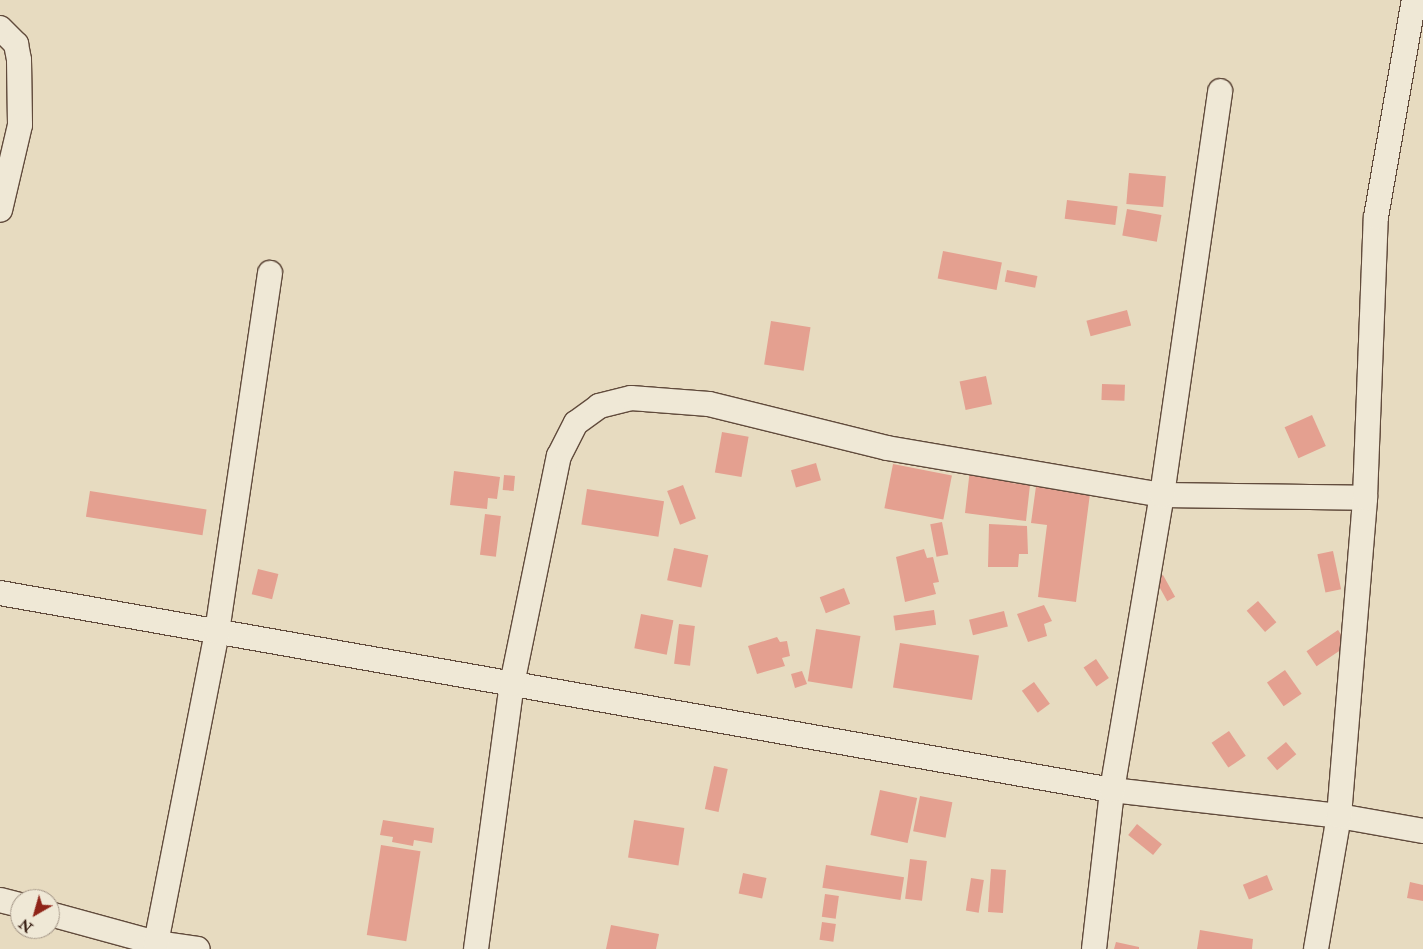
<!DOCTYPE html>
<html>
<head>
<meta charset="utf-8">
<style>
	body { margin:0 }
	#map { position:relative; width:1423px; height:949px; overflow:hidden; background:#e7dbc0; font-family:"IM FELL Double Pica",serif }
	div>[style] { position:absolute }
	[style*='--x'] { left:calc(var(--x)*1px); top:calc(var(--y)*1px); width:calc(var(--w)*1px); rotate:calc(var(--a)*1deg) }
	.building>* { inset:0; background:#e4a090; transform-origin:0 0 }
	.roads { filter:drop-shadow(1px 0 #614b3c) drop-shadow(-1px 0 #614b3c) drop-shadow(0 1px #614b3c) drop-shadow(0 -1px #614b3c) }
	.minor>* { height:24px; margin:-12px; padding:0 12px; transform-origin:12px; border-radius:12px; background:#efe8d6 }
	span { translate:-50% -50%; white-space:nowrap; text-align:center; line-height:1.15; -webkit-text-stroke:4.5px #efe8d6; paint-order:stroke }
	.north { position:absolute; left:10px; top:889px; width:50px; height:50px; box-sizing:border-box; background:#efe8d6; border:1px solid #a49687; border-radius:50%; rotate:218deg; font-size:14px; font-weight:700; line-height:20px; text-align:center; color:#341b10 }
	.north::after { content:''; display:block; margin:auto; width:18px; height:22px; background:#8f2418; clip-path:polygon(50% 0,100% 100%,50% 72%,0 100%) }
</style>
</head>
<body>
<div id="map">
	<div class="building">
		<i style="left:1129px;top:173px;width:37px;height:31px;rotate:5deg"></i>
		<i style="left:1067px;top:200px;width:51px;height:19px;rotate:7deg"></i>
		<i style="left:1127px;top:209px;width:35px;height:27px;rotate:10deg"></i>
		<i style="left:943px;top:251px;width:60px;height:28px;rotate:11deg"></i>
		<i style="left:1007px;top:270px;width:31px;height:12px;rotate:11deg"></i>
		<i style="left:1127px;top:310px;width:16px;height:42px;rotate:75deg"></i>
		<i style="left:771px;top:321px;width:40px;height:44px;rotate:9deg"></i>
		<i style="left:986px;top:376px;width:29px;height:27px;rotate:78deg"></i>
		<i style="left:1102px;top:384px;width:23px;height:16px;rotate:2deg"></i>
		<i style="left:1312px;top:415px;width:34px;height:30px;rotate:66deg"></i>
		<i style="left:722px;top:432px;width:27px;height:41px;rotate:10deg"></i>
		<i style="left:816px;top:463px;width:18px;height:26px;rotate:74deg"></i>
		<i style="left:893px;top:464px;width:60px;height:45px;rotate:11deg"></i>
		<i style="clip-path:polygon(970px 469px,1011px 474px,1011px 483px,1030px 485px,1026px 521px,965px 513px)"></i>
		<i style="clip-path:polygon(454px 471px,500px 477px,497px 499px,488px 498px,487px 509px,450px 505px)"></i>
		<i style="left:504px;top:475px;width:11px;height:15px;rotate:5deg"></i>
		<i style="clip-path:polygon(1037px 479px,1091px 486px,1076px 602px,1038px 597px,1047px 525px,1031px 523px)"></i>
		<i style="left:683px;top:485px;width:36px;height:17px;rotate:69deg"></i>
		<i style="left:587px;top:489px;width:78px;height:36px;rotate:9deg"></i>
		<i style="left:90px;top:491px;width:118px;height:26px;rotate:9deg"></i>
		<i style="left:485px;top:514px;width:16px;height:41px;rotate:7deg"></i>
		<i style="left:942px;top:522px;width:33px;height:12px;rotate:79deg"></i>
		<i style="clip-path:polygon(989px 524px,1027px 526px,1028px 554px,1019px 554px,1018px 567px,988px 567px)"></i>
		<i style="left:674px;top:548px;width:35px;height:33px;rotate:12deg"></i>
		<i style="clip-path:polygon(924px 549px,927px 558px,933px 557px,939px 582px,933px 583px,936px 594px,905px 602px,896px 557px)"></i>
		<i style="left:1333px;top:551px;width:39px;height:16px;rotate:78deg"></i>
		<i style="left:258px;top:569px;width:21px;height:26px;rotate:14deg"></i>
		<i style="left:1163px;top:575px;width:25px;height:9px;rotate:61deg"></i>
		<i style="left:844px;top:588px;width:17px;height:26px;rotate:69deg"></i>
		<i style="left:1258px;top:601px;width:28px;height:15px;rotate:49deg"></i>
		<i style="clip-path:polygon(1044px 605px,1052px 621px,1044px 624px,1047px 636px,1028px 642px,1017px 614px)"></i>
		<i style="left:934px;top:610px;width:15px;height:41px;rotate:82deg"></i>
		<i style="left:1004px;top:611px;width:16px;height:36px;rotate:76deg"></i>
		<i style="left:641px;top:614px;width:33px;height:35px;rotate:11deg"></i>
		<i style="left:679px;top:624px;width:16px;height:40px;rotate:7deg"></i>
		<i style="left:816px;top:629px;width:45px;height:53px;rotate:9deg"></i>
		<i style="left:1338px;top:630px;width:18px;height:38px;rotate:56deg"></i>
		<i style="clip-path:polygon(777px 637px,780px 642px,787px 641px,790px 656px,782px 658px,785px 666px,757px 674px,748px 646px)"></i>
		<i style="left:900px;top:643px;width:80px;height:45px;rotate:9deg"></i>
		<i style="left:1096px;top:659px;width:23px;height:15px;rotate:56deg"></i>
		<i style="left:1285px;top:670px;width:29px;height:22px;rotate:55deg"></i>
		<i style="clip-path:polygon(802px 671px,807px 684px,795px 688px,791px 674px)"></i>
		<i style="left:1034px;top:682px;width:27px;height:15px;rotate:54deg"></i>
		<i style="left:1229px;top:731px;width:30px;height:21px;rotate:56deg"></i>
		<i style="left:1286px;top:742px;width:16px;height:25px;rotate:50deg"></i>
		<i style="left:714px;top:766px;width:14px;height:44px;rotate:12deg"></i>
		<i style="left:880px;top:790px;width:38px;height:46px;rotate:12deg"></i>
		<i style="left:920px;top:796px;width:33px;height:36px;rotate:11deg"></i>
		<i style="clip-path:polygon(383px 820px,434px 828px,432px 843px,414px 840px,413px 846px,392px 842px,393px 837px,380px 835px)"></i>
		<i style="left:634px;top:820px;width:51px;height:38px;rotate:9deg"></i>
		<i style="left:1137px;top:824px;width:32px;height:14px;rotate:39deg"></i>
		<i style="left:381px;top:845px;width:40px;height:91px;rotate:9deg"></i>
		<i style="left:910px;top:859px;width:17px;height:40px;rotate:7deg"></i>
		<i style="left:826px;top:865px;width:79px;height:23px;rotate:9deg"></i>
		<i style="left:991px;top:869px;width:15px;height:43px;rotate:4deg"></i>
		<i style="left:743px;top:873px;width:24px;height:21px;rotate:12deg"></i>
		<i style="left:1267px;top:875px;width:16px;height:26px;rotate:68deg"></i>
		<i style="left:971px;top:878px;width:13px;height:33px;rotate:9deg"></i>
		<i style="clip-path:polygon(1410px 882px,1423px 885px,1423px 901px,1407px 898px)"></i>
		<i style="left:825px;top:894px;width:14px;height:23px;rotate:8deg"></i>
		<i style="left:822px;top:922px;width:14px;height:18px;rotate:8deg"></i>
		<i style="clip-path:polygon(611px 925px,659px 934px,656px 949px,606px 949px)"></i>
		<i style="clip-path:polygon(1200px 930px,1253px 939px,1252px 949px,1197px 949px)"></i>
		<i style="clip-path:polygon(1116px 942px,1139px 947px,1139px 949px,1114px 949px)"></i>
	</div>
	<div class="roads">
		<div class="minor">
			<i style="--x:0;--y:28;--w:23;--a:45"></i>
			<i style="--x:16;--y:44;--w:16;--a:79"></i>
			<i style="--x:19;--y:60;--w:65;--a:89.1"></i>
			<i style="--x:20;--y:125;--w:87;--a:103.2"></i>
			<i style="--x:0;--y:593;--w:1129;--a:10.05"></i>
			<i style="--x:1112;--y:790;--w:228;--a:6.5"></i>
			<i style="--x:1339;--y:816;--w:85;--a:10.1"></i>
			<i style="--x:0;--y:900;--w:21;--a:14"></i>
			<i style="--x:50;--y:914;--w:110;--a:15.3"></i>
			<i style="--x:156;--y:943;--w:42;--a:8.1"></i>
			<i style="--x:151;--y:949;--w:8;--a:-50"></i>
			<i style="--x:156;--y:943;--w:317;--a:-78.9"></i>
			<i style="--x:217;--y:632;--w:363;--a:-81.6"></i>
			<i style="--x:476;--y:949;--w:267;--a:-82.3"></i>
			<i style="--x:512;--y:684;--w:233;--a:-78.4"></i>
			<i style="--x:559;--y:456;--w:37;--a:-63"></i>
			<i style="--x:576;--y:423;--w:29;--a:-36"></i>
			<i style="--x:599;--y:406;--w:33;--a:-14"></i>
			<i style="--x:631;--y:398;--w:78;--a:4.4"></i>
			<i style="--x:709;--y:404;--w:183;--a:13.9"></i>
			<i style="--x:887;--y:448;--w:279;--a:9.7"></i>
			<i style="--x:1162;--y:495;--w:203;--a:0.8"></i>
			<i style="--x:1094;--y:949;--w:160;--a:-83.5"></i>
			<i style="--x:1112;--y:790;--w:299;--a:-80.4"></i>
			<i style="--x:1162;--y:495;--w:408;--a:-81.8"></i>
			<i style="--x:1316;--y:949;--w:135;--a:-80.2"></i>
			<i style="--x:1339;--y:816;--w:319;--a:-85.3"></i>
			<i style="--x:1365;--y:498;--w:281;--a:-87.8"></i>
			<i style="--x:1376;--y:217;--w:220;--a:-80.1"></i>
		</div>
	</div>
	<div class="north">N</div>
</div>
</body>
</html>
